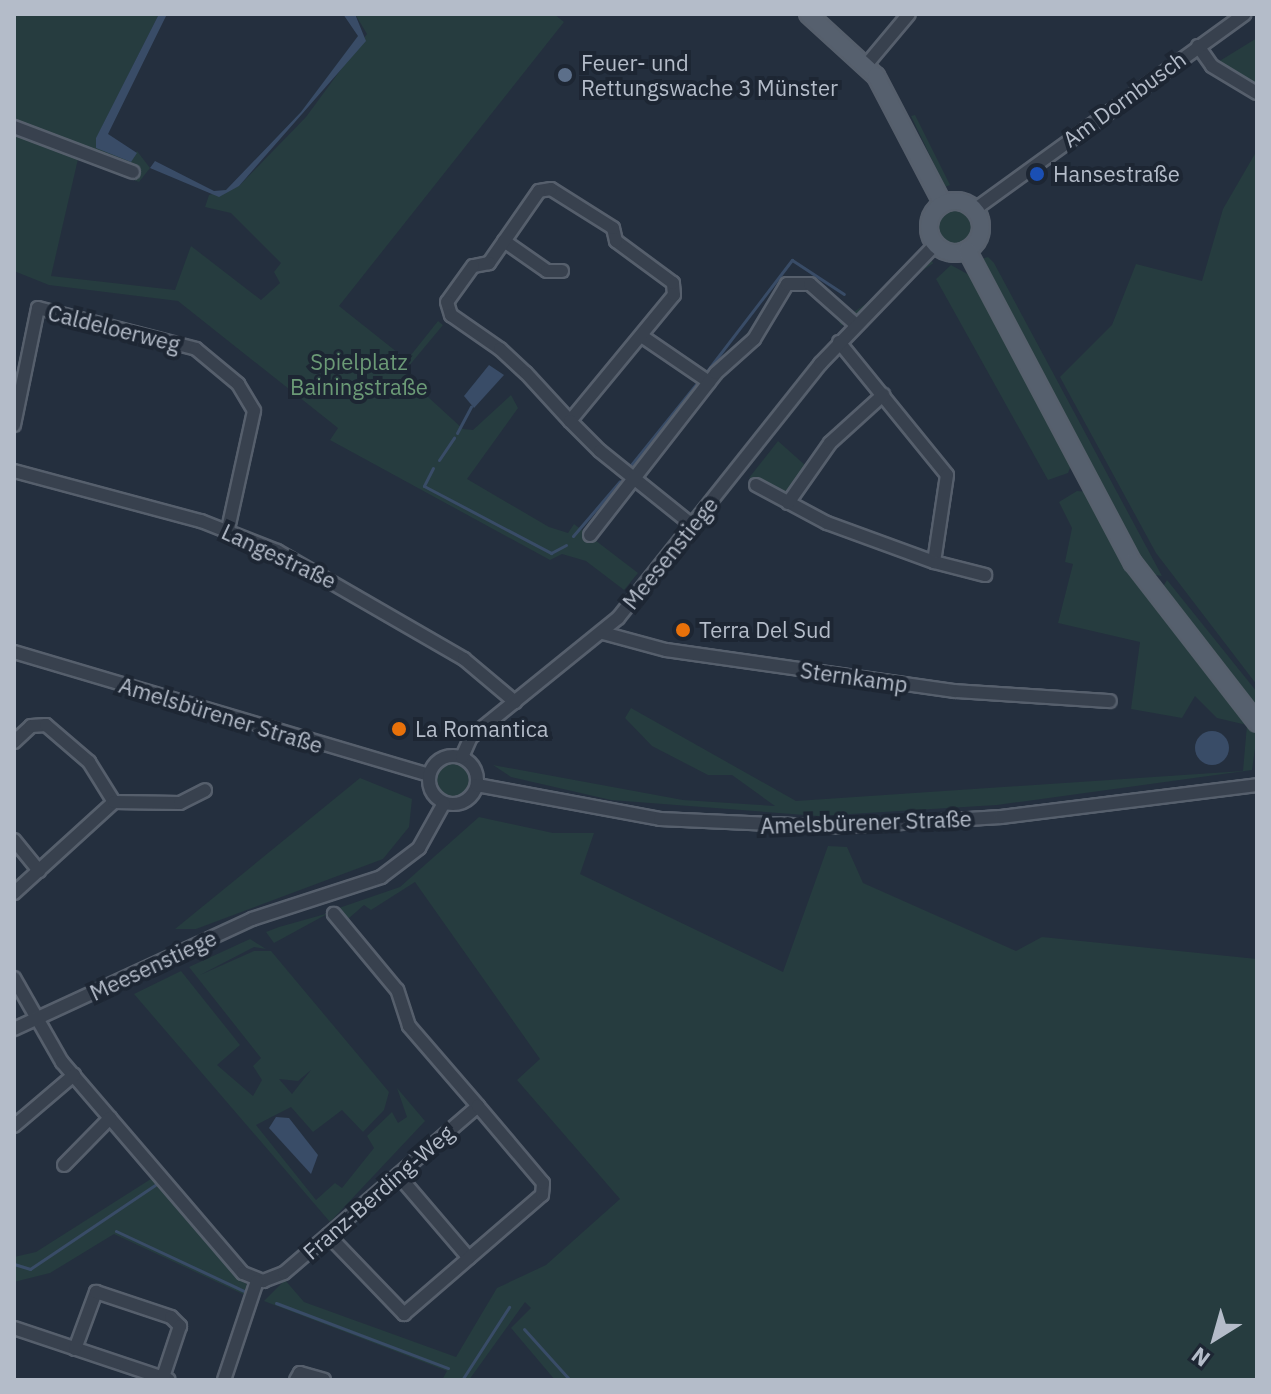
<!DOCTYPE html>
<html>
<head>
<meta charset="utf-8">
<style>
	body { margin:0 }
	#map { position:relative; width:1271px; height:1394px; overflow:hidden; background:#242f3e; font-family:"IBM Plex Sans",sans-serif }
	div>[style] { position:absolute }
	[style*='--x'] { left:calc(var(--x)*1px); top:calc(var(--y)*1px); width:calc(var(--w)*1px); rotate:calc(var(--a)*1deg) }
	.green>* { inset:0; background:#263c3f; transform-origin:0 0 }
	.round { border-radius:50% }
	.water>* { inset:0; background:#394c67 }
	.stream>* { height:3px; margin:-1.5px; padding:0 1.5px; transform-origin:1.5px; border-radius:1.5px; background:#394c67 }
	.roads { filter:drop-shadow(2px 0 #565f6c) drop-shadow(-2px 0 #565f6c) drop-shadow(0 2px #565f6c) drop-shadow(0 -2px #565f6c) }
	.minor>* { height:12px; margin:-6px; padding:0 6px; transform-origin:6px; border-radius:6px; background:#38414e }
	.minor>.ring { margin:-6px; padding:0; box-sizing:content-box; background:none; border:12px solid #38414e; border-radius:50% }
	.major>* { height:16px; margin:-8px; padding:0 8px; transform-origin:8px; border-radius:8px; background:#56606e }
	.major>.ring { margin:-8px; padding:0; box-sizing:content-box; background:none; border:16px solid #56606e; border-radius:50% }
	.dots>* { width:22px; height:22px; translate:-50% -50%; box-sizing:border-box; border:4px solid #1d2633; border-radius:50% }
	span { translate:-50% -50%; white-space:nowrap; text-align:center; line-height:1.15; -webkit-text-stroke:8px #1d2633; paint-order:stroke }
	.poi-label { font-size:22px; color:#b4bcc9 }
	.left { translate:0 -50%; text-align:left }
	.street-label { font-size:22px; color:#b4bcc9 }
	.park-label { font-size:22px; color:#6b9a76 }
	.frame { position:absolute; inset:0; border:16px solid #b4bcc9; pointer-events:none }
	.north { position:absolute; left:1175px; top:1298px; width:80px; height:80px; -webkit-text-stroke:6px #1d2633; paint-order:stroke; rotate:217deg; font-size:22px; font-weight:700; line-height:32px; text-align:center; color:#b4bcc9 }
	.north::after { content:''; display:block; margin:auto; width:28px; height:36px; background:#b4bcc9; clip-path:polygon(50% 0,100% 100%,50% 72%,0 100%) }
</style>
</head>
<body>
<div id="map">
	<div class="green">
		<i style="clip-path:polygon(14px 14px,159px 14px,96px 139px,131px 161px,137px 151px,150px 168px,139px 182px,78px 159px,51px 276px,175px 290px,191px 246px,261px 300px,280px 283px,274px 272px,281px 263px,231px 213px,205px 207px,209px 195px,239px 186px,306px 117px,367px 34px,355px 14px,554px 14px,564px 22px,339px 306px,407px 360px,438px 321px,443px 325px,408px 367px,416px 386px,463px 429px,473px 430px,511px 395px,518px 408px,467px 479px,549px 527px,568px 533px,574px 524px,638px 573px,624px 590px,586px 561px,562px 554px,550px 560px,330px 440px,338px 428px,178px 301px,49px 285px,14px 271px)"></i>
		<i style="clip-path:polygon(1257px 38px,1257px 88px,1218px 62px)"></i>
		<i style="clip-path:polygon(915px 115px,950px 185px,945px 187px,911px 116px)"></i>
		<i style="clip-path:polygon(1256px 152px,1257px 155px,1257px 685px,1156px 553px,1060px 377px,1112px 325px,1136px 264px,1202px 281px,1223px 209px)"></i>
		<i class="round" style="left:938px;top:210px;width:34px;height:34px"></i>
		<i style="clip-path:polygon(988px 257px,994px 263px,1162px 576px,1149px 574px,1139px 558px,981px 259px)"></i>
		<i style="left:931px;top:260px;width:4px;height:111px;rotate:56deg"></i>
		<i style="clip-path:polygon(951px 265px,973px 277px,1072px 463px,1068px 473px,1048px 480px,936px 279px)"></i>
		<i style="clip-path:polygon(778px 441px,806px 466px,784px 494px,749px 478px)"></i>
		<i style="clip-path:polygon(1077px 491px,1088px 492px,1161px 613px,1257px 734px,1252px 770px,997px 805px,818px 816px,611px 800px,511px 777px,493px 765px,683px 800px,775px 806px,732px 775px,708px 775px,652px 746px,625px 718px,631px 708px,796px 801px,1243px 771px,1247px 725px,1217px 718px,1195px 696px,1182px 718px,1131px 709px,1140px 642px,1058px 623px,1073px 564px,1065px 562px,1072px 528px,1059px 502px)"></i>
		<i style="clip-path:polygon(1167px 580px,1257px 692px,1257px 712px,1161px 590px)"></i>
		<i class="round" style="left:437px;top:764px;width:32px;height:32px"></i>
		<i style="clip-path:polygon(360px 778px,412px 799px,409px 827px,383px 859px,196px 929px,175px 929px)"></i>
		<i style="clip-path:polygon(479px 817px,553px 833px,594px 833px,580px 874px,783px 972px,828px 846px,847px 847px,863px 883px,1016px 951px,1042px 937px,1257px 959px,1257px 1380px,555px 1380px,511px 1328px,531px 1308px,525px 1302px,469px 1380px,442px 1380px,447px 1371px,264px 1301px,285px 1280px,304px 1302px,456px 1357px,497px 1288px,546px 1265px,620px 1199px,517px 1080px,540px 1059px,415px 882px,371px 910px,364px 905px,348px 919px,352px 926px,336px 909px,400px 887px)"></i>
		<i style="clip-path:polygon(329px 913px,274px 943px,266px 932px,279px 927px)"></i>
		<i style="clip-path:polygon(evenodd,250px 939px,266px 949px,254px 947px,200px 975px,254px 951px,271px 951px,389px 1092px,384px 1110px,363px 1132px,342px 1110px,313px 1132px,291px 1107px,256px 1125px,316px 1200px,335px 1183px,342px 1188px,374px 1148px,367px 1136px,392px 1112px,398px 1123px,407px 1117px,397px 1088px,425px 1121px,330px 1222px,134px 994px,181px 971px,240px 1045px,217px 1065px,253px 1096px,262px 1080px,253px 1066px,261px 1058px,189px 967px,250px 939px,311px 1070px,292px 1094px,279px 1079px,298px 1081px,311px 1070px)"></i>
		<i style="clip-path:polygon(154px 1177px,247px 1285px,247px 1296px,114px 1234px,50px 1273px,14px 1282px,14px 1257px,36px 1252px)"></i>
	</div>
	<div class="water">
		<i style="clip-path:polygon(159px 14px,167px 14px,108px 134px,137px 153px,131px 162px,96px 148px,96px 138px)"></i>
		<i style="clip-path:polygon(343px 14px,355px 14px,366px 41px,239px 186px,219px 197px,150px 168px,155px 161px,214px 191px,226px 190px,301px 112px,358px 36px)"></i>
		<i style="clip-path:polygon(489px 365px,504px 375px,474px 408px,464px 396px)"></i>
		<i class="round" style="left:1195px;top:731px;width:34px;height:34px"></i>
		<i style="clip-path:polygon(276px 1117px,289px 1118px,318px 1155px,311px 1174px,269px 1128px)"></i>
	</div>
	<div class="stream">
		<i style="--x:707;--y:371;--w:140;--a:-52.6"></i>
		<i style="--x:792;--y:260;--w:62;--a:33.2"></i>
		<i style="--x:457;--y:433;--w:30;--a:-62"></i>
		<i style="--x:439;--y:460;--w:27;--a:-56"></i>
		<i style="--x:631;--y:465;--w:105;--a:-51.2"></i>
		<i style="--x:433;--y:468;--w:20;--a:117"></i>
		<i style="--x:424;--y:486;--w:144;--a:27.8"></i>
		<i style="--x:551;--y:553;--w:17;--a:-28"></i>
		<i style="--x:573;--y:536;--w:72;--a:-49.5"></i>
		<i style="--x:116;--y:1231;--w:141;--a:25.1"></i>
		<i style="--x:14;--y:1264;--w:17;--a:17"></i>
		<i style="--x:30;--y:1269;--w:151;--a:-33.9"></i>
		<i style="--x:276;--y:1303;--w:184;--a:20.7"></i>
		<i style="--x:524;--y:1329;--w:69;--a:48"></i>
		<i style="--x:462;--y:1380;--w:87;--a:-57.2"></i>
	</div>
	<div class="roads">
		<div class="minor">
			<i style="--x:1198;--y:46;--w:24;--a:55"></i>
			<i style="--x:1212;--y:66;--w:52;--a:31"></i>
			<i style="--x:867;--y:64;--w:65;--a:-50"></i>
			<i style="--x:14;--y:127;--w:127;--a:20.7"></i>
			<i style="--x:974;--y:210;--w:334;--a:-35.9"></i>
			<i style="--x:504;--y:241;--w:52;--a:34.9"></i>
			<i style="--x:547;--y:271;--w:15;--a:0"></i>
			<i style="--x:643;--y:337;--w:80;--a:34.3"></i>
			<i style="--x:839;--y:342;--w:171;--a:50.9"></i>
			<i style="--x:947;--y:475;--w:88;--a:98.5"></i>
			<i style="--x:934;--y:562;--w:53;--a:14.3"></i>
			<i style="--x:570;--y:421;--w:163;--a:-50.5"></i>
			<i style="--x:674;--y:295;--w:12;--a:-95"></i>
			<i style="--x:673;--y:283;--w:71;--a:-143.6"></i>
			<i style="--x:616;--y:241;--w:13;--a:-103"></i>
			<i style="--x:613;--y:228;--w:73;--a:-147.8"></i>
			<i style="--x:551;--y:189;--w:12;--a:171"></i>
			<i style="--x:539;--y:191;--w:88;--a:124.8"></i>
			<i style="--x:489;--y:263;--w:16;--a:169"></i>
			<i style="--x:473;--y:266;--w:44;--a:125.8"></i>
			<i style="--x:447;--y:302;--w:14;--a:73"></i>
			<i style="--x:451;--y:315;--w:60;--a:34.8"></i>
			<i style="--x:500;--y:349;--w:35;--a:43"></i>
			<i style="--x:526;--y:373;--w:65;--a:47.5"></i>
			<i style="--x:570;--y:421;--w:42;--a:45"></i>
			<i style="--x:600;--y:451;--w:118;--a:38.8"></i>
			<i style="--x:14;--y:425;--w:119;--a:-78.4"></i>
			<i style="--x:38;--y:308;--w:163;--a:14.5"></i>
			<i style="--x:196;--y:349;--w:55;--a:39.8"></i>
			<i style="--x:238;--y:384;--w:31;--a:59"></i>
			<i style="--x:254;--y:411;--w:121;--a:102.4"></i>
			<i style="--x:14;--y:471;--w:194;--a:15"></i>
			<i style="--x:201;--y:521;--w:82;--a:21.5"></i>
			<i style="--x:277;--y:551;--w:216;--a:30"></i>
			<i style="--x:464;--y:659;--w:67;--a:40.1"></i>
			<i style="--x:756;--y:485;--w:81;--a:28.2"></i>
			<i style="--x:827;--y:523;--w:114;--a:20"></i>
			<i style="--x:788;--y:503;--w:73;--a:-55"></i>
			<i style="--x:830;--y:443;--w:72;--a:-42.2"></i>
			<i style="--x:590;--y:535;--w:205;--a:-52.1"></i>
			<i style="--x:716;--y:373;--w:51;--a:-41.8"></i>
			<i style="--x:754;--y:339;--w:64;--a:-59"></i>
			<i style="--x:787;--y:284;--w:23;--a:0"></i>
			<i style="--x:810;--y:284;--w:60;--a:41.6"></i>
			<i style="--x:603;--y:633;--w:65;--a:15.1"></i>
			<i style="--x:666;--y:650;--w:292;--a:8.1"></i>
			<i style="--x:955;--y:691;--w:155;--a:3.7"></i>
			<i style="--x:14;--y:652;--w:433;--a:16.5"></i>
			<i style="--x:14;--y:742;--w:23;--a:-43"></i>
			<i style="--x:31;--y:726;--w:15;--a:-4"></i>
			<i style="--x:46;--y:725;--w:57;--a:40.7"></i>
			<i style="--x:89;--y:762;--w:47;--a:58"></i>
			<i class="ring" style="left:429px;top:756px;width:36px;height:36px"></i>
			<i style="--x:462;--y:757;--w:22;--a:-66"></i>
			<i style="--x:471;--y:737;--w:189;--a:-39"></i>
			<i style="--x:618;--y:618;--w:325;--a:-51.5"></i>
			<i style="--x:820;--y:364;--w:167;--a:-46"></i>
			<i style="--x:477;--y:785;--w:186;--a:10.5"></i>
			<i style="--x:660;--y:819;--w:178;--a:2.6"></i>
			<i style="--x:838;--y:827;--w:163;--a:-3.5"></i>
			<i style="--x:1001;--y:817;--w:258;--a:-7.1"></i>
			<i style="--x:14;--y:840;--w:40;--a:51"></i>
			<i style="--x:14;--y:893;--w:135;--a:-42.3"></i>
			<i style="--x:114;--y:802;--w:66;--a:0.9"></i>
			<i style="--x:180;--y:803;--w:28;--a:-27"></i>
			<i style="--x:14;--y:978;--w:97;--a:60.3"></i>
			<i style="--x:62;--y:1062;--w:278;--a:49.4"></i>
			<i style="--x:243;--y:1273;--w:22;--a:22"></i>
			<i style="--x:263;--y:1281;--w:22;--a:-21"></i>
			<i style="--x:284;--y:1273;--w:256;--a:-40.7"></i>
			<i style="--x:478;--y:1106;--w:106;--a:-130.8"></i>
			<i style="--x:409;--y:1026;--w:38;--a:-108"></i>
			<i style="--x:397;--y:990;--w:99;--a:-129.7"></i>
			<i style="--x:14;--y:1029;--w:262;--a:-24.8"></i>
			<i style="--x:252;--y:919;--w:136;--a:-18"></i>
			<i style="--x:381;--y:877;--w:48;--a:-37.3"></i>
			<i style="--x:419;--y:848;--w:51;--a:-60.9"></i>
			<i style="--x:14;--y:1126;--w:79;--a:-40.4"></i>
			<i style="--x:64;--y:1165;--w:66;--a:-45.6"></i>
			<i style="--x:398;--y:1175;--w:109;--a:49.5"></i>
			<i style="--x:328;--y:1235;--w:110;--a:46.1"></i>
			<i style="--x:404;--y:1314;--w:182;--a:-40.8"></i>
			<i style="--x:542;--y:1195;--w:12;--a:-85"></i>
			<i style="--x:543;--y:1183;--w:101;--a:-130.2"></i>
			<i style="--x:14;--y:1328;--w:163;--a:18.5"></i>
			<i style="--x:75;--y:1349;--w:61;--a:-69.8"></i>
			<i style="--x:96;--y:1292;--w:79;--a:18.4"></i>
			<i style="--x:171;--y:1317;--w:13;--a:45"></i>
			<i style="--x:180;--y:1326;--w:57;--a:108.4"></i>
			<i style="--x:224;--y:1380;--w:104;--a:-71.6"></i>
			<i style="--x:296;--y:1380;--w:8;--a:-60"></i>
			<i style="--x:300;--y:1373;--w:25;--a:16"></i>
		</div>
		<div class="major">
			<i style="--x:808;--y:14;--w:92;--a:42.4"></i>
			<i style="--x:876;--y:76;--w:144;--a:62.4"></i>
			<i class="ring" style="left:929px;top:201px;width:36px;height:36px"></i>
			<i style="--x:967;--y:250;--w:354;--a:62.1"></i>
			<i style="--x:1133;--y:563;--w:202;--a:52.2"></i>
		</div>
	</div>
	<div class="dots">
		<i style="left:565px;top:75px;background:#5c6f8a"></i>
		<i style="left:1037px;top:174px;background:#1a4fb4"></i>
		<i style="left:683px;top:630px;background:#e8710a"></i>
		<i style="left:399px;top:729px;background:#e8710a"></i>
	</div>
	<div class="poi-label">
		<span class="left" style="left:581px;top:75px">Feuer- und<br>Rettungswache 3 Münster</span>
		<span class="left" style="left:1053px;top:174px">Hansestraße</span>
		<span class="left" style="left:699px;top:630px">Terra Del Sud</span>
		<span class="left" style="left:415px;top:729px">La Romantica</span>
	</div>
	<div class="street-label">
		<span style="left:1124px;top:99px;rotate:-36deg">Am Dornbusch</span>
		<span style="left:114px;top:328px;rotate:14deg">Caldeloerweg</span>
		<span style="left:670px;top:553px;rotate:-51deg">Meesenstiege</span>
		<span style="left:279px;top:556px;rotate:25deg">Langestraße</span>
		<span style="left:854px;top:677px;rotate:8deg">Sternkamp</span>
		<span style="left:221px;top:715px;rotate:17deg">Amelsbürener Straße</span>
		<span style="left:866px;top:822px;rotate:-2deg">Amelsbürener Straße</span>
		<span style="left:153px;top:965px;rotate:-25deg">Meesenstiege</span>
		<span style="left:378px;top:1192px;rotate:-41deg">Franz-Berding-Weg</span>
	</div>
	<div class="park-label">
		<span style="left:359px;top:374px">Spielplatz<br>Bainingstraße</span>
	</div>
	<div class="frame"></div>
	<div class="north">N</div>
</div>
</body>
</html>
